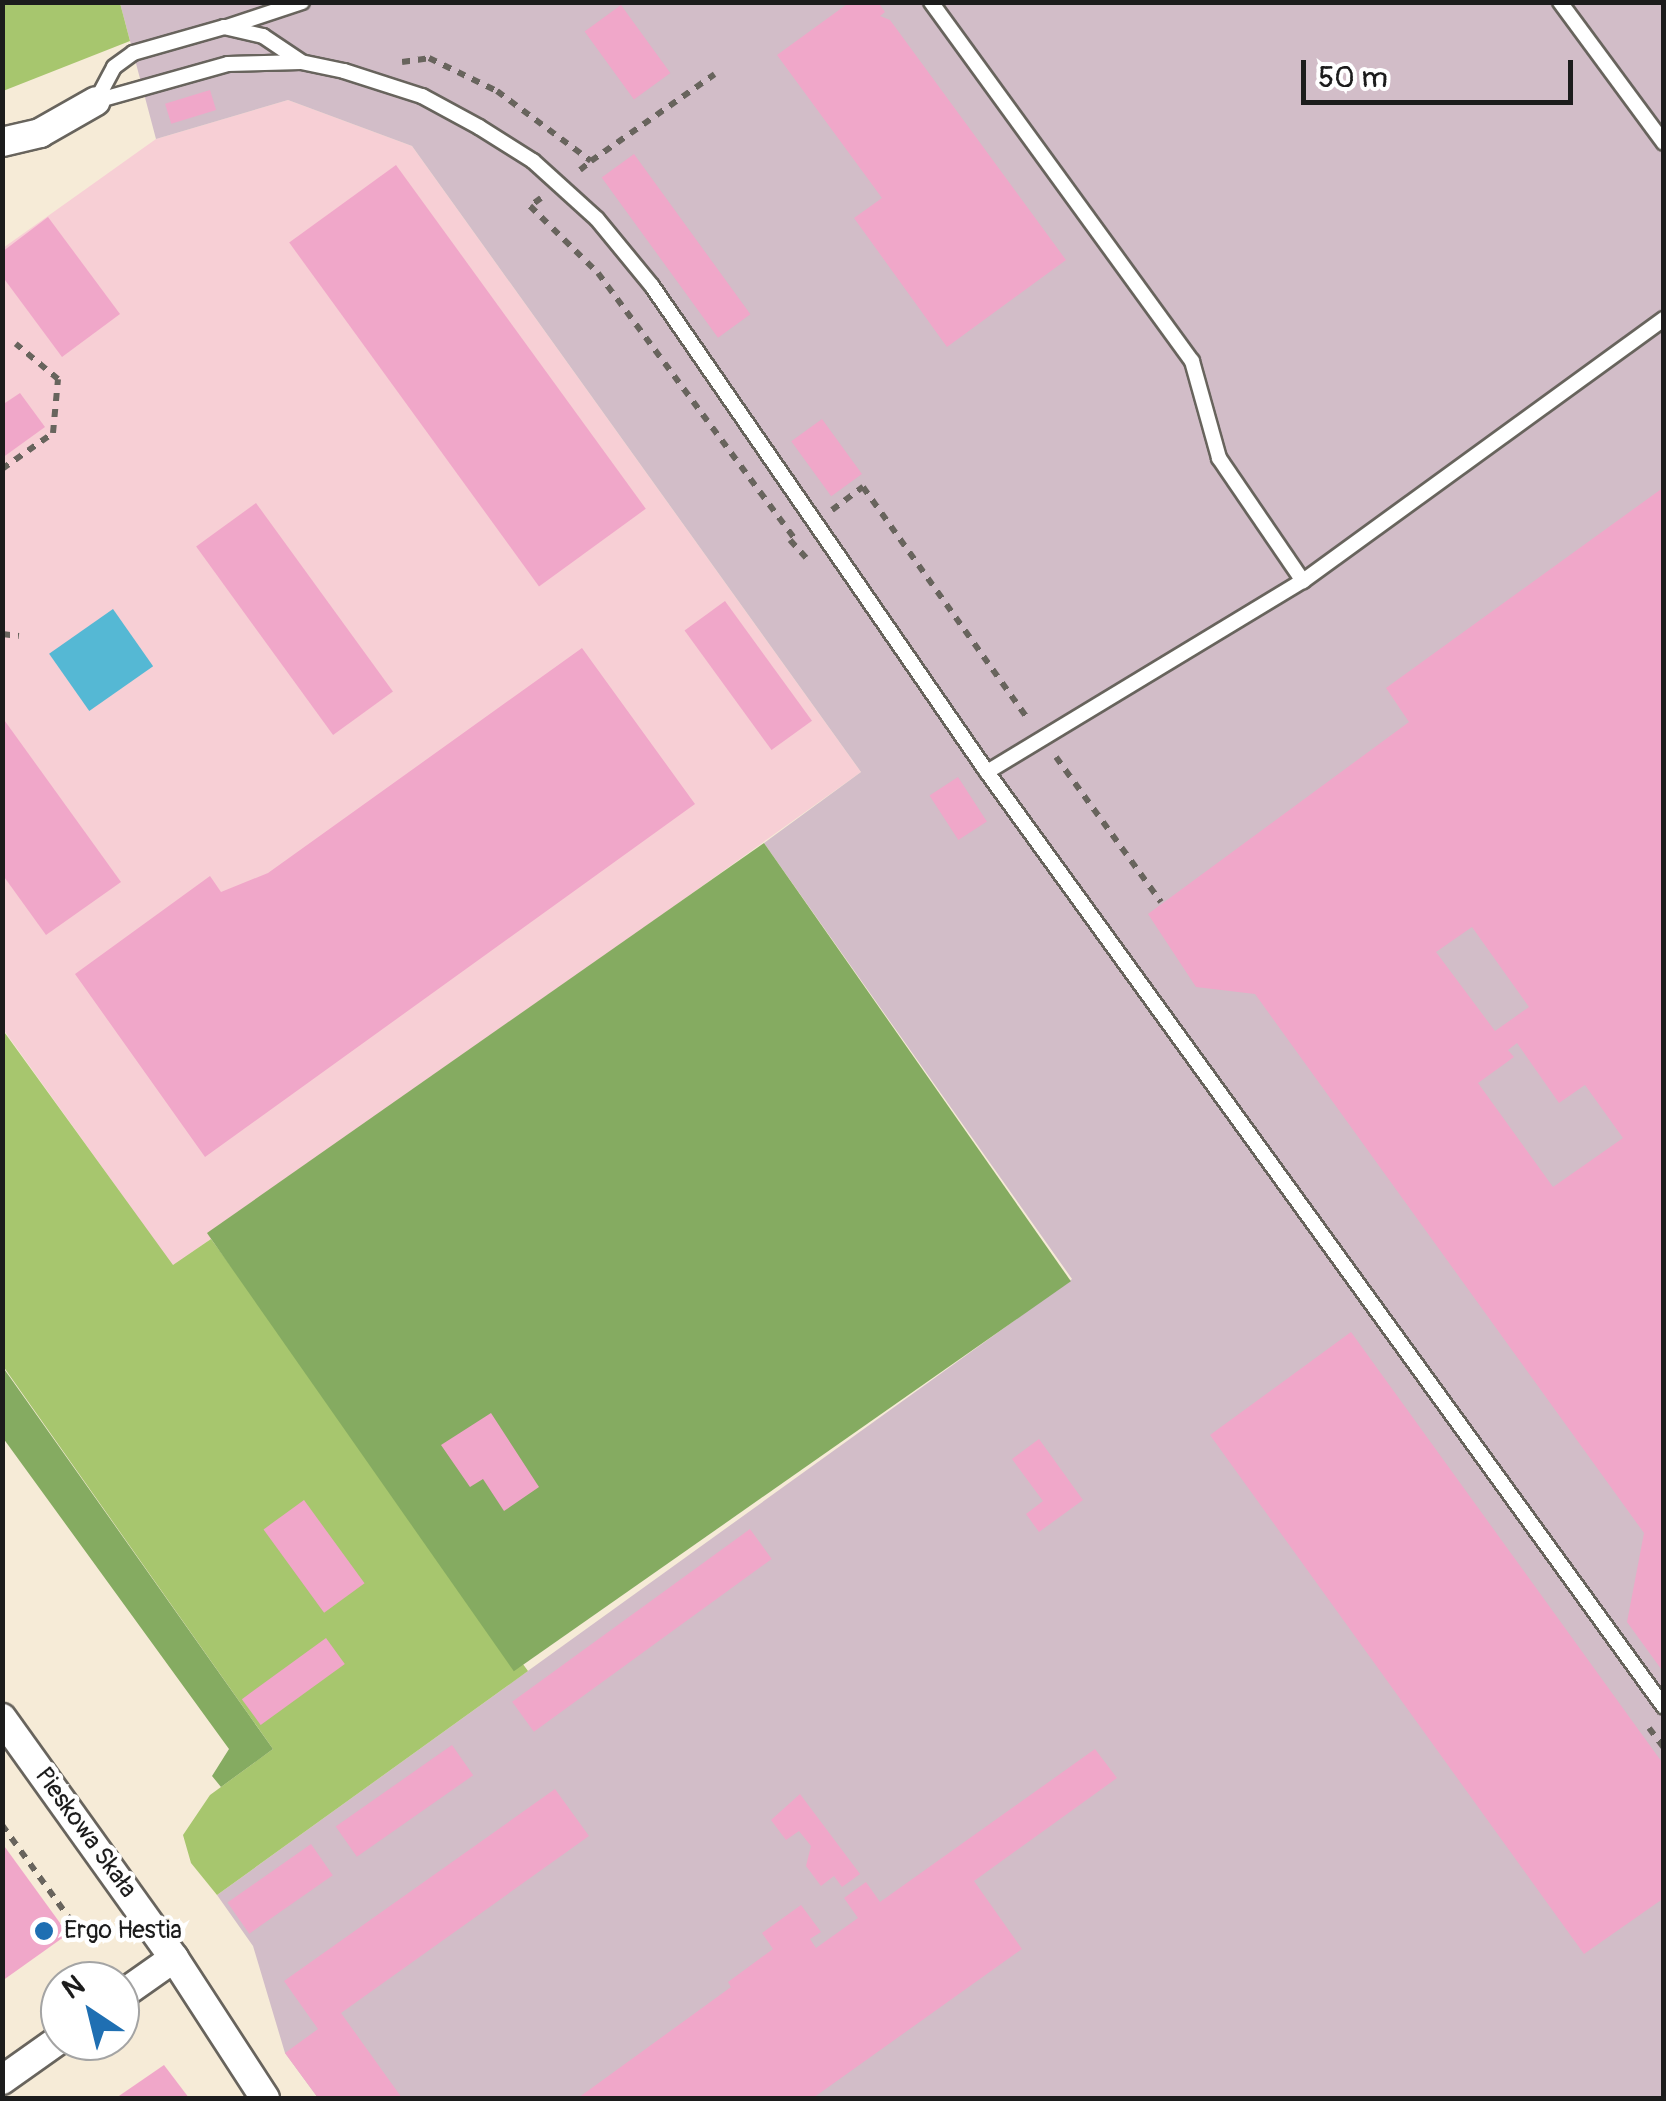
<!DOCTYPE html>
<html>
<head>
<meta charset="utf-8">
<style>
	body { margin:0 }
	#map { position:relative; width:1666px; height:2101px; overflow:hidden; background:#f6ebd7; font-family:Pangolin,sans-serif }
	div>[style] { position:absolute }
	[style*='--x'] { left:calc(var(--x)*1px); top:calc(var(--y)*1px); width:calc(var(--w)*1px); rotate:calc(var(--a)*1deg) }
	.built>* { inset:0; background:#f7cfd5 }
	.industrial>* { inset:0; background:#d2bdc8 }
	.green>* { inset:0; background:#a7c66e }
	.forest>* { inset:0; background:#85ab61; transform-origin:0 0 }
	.water>* { inset:0; background:#55b8d4; transform-origin:0 0 }
	.building>* { inset:0; background:#f0a7c9; transform-origin:0 0 }
	.path>* { height:6px; margin-top:-3px; transform-origin:0; background:repeating-linear-gradient(90deg,#68645d 0 8px,transparent 0 16px) }
	.roads { filter:drop-shadow(2px 0 #68645d) drop-shadow(-2px 0 #68645d) drop-shadow(0 2px #68645d) drop-shadow(0 -2px #68645d) }
	.lane>* { height:14px; margin:-7px; padding:0 7px; transform-origin:7px; border-radius:7px; background:#fff }
	.street>* { height:28px; margin:-14px; padding:0 14px; transform-origin:14px; border-radius:14px; background:#fff }
	.dots>* { width:28px; height:28px; translate:-50% -50%; box-sizing:border-box; border:5px solid #fff; border-radius:50% }
	span { translate:-50% -50%; white-space:nowrap; text-align:center; line-height:1.15; -webkit-text-stroke:9px #fff; paint-order:stroke }
	.street-label { font-size:25px; color:#1c1c1c }
	.poi-label { font-size:25px; color:#1c1c1c }
	.left { translate:0 -50%; text-align:left }
	.frame { position:absolute; inset:0; border:5px solid #1c1c1c; pointer-events:none }
	.north { position:absolute; left:40px; top:1961px; width:100px; height:100px; box-sizing:border-box; background:#fff; border:2px solid #a4a4a4; border-radius:50%; rotate:325deg; font-size:28px; font-weight:700; line-height:40px; text-align:center; color:#1c1c1c }
	.north::after { content:''; display:block; margin:auto; width:35px; height:45px; background:#1f6fb2; clip-path:polygon(50% 0,100% 100%,50% 72%,0 100%) }
	.scale { position:absolute; left:1301px; top:60px; width:272px; height:45px; box-sizing:border-box; border:5px solid #1c1c1c; border-top:0; padding-left:12px; font-size:30px; line-height:35px; white-space:nowrap; color:#1c1c1c; -webkit-text-stroke:8px #fff; paint-order:stroke }
</style>
</head>
<body>
<div id="map">
	<div class="built">
		<i style="clip-path:polygon(288px 100px,412px 146px,861px 772px,173px 1266px,3px 1029px,3px 248px,156px 139px)"></i>
	</div>
	<div class="industrial">
		<i style="clip-path:polygon(120px 3px,1663px 3px,1663px 2098px,318px 2098px,285px 2053px,253px 1946px,217px 1895px,1072px 1279px,764px 843px,861px 772px,412px 146px,288px 100px,156px 139px)"></i>
	</div>
	<div class="green">
		<i style="clip-path:polygon(3px 2px,120px 3px,130px 41px,3px 91px)"></i>
		<i style="clip-path:polygon(2px 1029px,173px 1265px,211px 1239px,528px 1671px,217px 1895px,191px 1863px,183px 1835px,210px 1795px,273px 1749px,3px 1366px)"></i>
	</div>
	<div class="forest">
		<i style="left:764px;top:843px;width:535px;height:680px;rotate:55deg"></i>
		<i style="clip-path:polygon(2px 1366px,273px 1749px,221px 1787px,212px 1776px,229px 1749px,3px 1438px)"></i>
	</div>
	<div class="water">
		<i style="left:113px;top:609px;width:70px;height:78px;rotate:55deg"></i>
	</div>
	<div class="building">
		<i style="clip-path:polygon(850px 2px,878px 2px,885px 12px,880px 16px,890px 20px,1066px 260px,947px 347px,854px 218px,882px 198px,777px 55px)"></i>
		<i style="left:621px;top:5px;width:84px;height:45px;rotate:54deg"></i>
		<i style="left:210px;top:90px;width:21px;height:47px;rotate:73deg"></i>
		<i style="left:634px;top:154px;width:198px;height:40px;rotate:54deg"></i>
		<i style="left:396px;top:165px;width:425px;height:132px;rotate:54deg"></i>
		<i style="clip-path:polygon(48px 217px,120px 314px,62px 357px,2px 276px,2px 252px)"></i>
		<i style="clip-path:polygon(20px 393px,45px 427px,2px 458px,2px 405px)"></i>
		<i style="left:822px;top:419px;width:68px;height:38px;rotate:54deg"></i>
		<i style="clip-path:polygon(evenodd,1664px 487px,1664px 1673px,1627px 1622px,1644px 1533px,1255px 994px,1196px 987px,1148px 914px,1409px 722px,1386px 688px,1664px 487px,1472px 927px,1529px 1007px,1495px 1031px,1436px 952px,1472px 927px,1664px 487px,1517px 1043px,1559px 1103px,1585px 1085px,1623px 1138px,1553px 1187px,1478px 1083px,1514px 1057px,1508px 1050px,1517px 1043px)"></i>
		<i style="left:256px;top:503px;width:233px;height:74px;rotate:54deg"></i>
		<i style="left:725px;top:601px;width:148px;height:50px;rotate:54deg"></i>
		<i style="clip-path:polygon(582px 648px,695px 804px,205px 1157px,75px 974px,210px 876px,221px 892px,268px 873px)"></i>
		<i style="clip-path:polygon(2px 717px,121px 882px,46px 935px,2px 874px)"></i>
		<i style="left:958px;top:777px;width:53px;height:34px;rotate:57deg"></i>
		<i style="clip-path:polygon(1351px 1332px,1664px 1765px,1664px 1898px,1584px 1954px,1210px 1435px)"></i>
		<i style="clip-path:polygon(491px 1413px,539px 1487px,504px 1511px,483px 1479px,470px 1487px,441px 1445px)"></i>
		<i style="clip-path:polygon(1039px 1439px,1083px 1500px,1039px 1532px,1026px 1514px,1043px 1501px,1012px 1459px)"></i>
		<i style="left:304px;top:1500px;width:103px;height:50px;rotate:54deg"></i>
		<i style="left:750px;top:1529px;width:37px;height:294px;rotate:54deg"></i>
		<i style="left:326px;top:1638px;width:32px;height:104px;rotate:54deg"></i>
		<i style="left:452px;top:1745px;width:37px;height:142px;rotate:55deg"></i>
		<i style="clip-path:polygon(1095px 1749px,1117px 1778px,974px 1881px,1022px 1949px,813px 2098px,578px 2098px,731px 1987px,728px 1982px,773px 1949px,762px 1933px,801px 1905px,821px 1932px,810px 1939px,816px 1948px,858px 1918px,844px 1898px,866px 1882px,880px 1902px)"></i>
		<i style="clip-path:polygon(555px 1789px,589px 1836px,341px 2013px,402px 2098px,318px 2098px,285px 2053px,318px 2029px,284px 1981px)"></i>
		<i style="clip-path:polygon(800px 1794px,860px 1874px,842px 1887px,834px 1876px,821px 1886px,806px 1866px,811px 1846px,799px 1831px,786px 1840px,771px 1820px)"></i>
		<i style="clip-path:polygon(2px 1843px,68px 1934px,2px 1981px)"></i>
		<i style="left:311px;top:1844px;width:38px;height:102px;rotate:55deg"></i>
		<i style="clip-path:polygon(164px 2065px,189px 2098px,116px 2098px)"></i>
	</div>
	<div class="path">
		<i style="--x:402;--y:62;--w:27;--a:-8"></i>
		<i style="--x:429;--y:58;--w:76;--a:25.9"></i>
		<i style="--x:497;--y:91;--w:117;--a:36.7"></i>
		<i style="--x:591;--y:161;--w:151;--a:-35.1"></i>
		<i style="--x:580;--y:170;--w:14;--a:-39"></i>
		<i style="--x:541;--y:198;--w:14;--a:144"></i>
		<i style="--x:530;--y:206;--w:95;--a:44.6"></i>
		<i style="--x:598;--y:273;--w:330;--a:53.5"></i>
		<i style="--x:2;--y:469;--w:62;--a:-35.2"></i>
		<i style="--x:53;--y:433;--w:54;--a:-84.7"></i>
		<i style="--x:58;--y:379;--w:55;--a:-140.2"></i>
		<i style="--x:832;--y:510;--w:39;--a:-37"></i>
		<i style="--x:863;--y:487;--w:285;--a:54.6"></i>
		<i style="--x:790;--y:540;--w:24;--a:48"></i>
		<i style="--x:2;--y:634;--w:17;--a:7"></i>
		<i style="--x:1056;--y:757;--w:179;--a:54.1"></i>
		<i style="--x:1649;--y:1728;--w:25;--a:53"></i>
		<i style="--x:2;--y:1825;--w:137;--a:54.2"></i>
	</div>
	<div class="roads">
		<div class="lane">
			<i style="--x:931;--y:2;--w:444;--a:54"></i>
			<i style="--x:1192;--y:361;--w:101;--a:74.4"></i>
			<i style="--x:1219;--y:458;--w:149;--a:55.7"></i>
			<i style="--x:1560;--y:2;--w:175;--a:53.6"></i>
			<i style="--x:227;--y:27;--w:79;--a:-18.4"></i>
			<i style="--x:96;--y:101;--w:137;--a:-15.7"></i>
			<i style="--x:228;--y:64;--w:73;--a:-1.6"></i>
			<i style="--x:301;--y:62;--w:44;--a:11.8"></i>
			<i style="--x:344;--y:71;--w:82;--a:17.8"></i>
			<i style="--x:422;--y:96;--w:65;--a:28.5"></i>
			<i style="--x:479;--y:127;--w:64;--a:32.2"></i>
			<i style="--x:533;--y:161;--w:86;--a:42.2"></i>
			<i style="--x:597;--y:219;--w:87;--a:50.6"></i>
			<i style="--x:652;--y:286;--w:590;--a:55.42"></i>
			<i style="--x:987;--y:772;--w:1154;--a:54.09"></i>
			<i style="--x:96;--y:101;--w:38;--a:-62"></i>
			<i style="--x:114;--y:67;--w:24;--a:-36"></i>
			<i style="--x:133;--y:53;--w:95;--a:-15.9"></i>
			<i style="--x:224;--y:27;--w:40;--a:13"></i>
			<i style="--x:263;--y:36;--w:45;--a:34"></i>
			<i style="--x:987;--y:772;--w:369;--a:-31.2"></i>
			<i style="--x:1303;--y:581;--w:446;--a:-36"></i>
		</div>
		<div class="street">
			<i style="--x:2;--y:142;--w:39;--a:-13"></i>
			<i style="--x:40;--y:133;--w:64;--a:-29.7"></i>
			<i style="--x:2;--y:1718;--w:295;--a:54.4"></i>
			<i style="--x:174;--y:1958;--w:167;--a:57"></i>
			<i style="--x:120;--y:1996;--w:66;--a:-35.1"></i>
			<i style="--x:2;--y:2080;--w:71;--a:-35.3"></i>
		</div>
	</div>
	<div class="dots">
		<i style="left:44px;top:1931px;background:#1f6fb2"></i>
	</div>
	<div class="street-label">
		<span style="left:85px;top:1833px;rotate:54deg">Pieskowa Skała</span>
	</div>
	<div class="poi-label">
		<span class="left" style="left:64px;top:1931px">Ergo Hestia</span>
	</div>
	<div class="frame"></div>
	<div class="north">N</div>
	<div class="scale">50 m</div>
</div>
</body>
</html>
